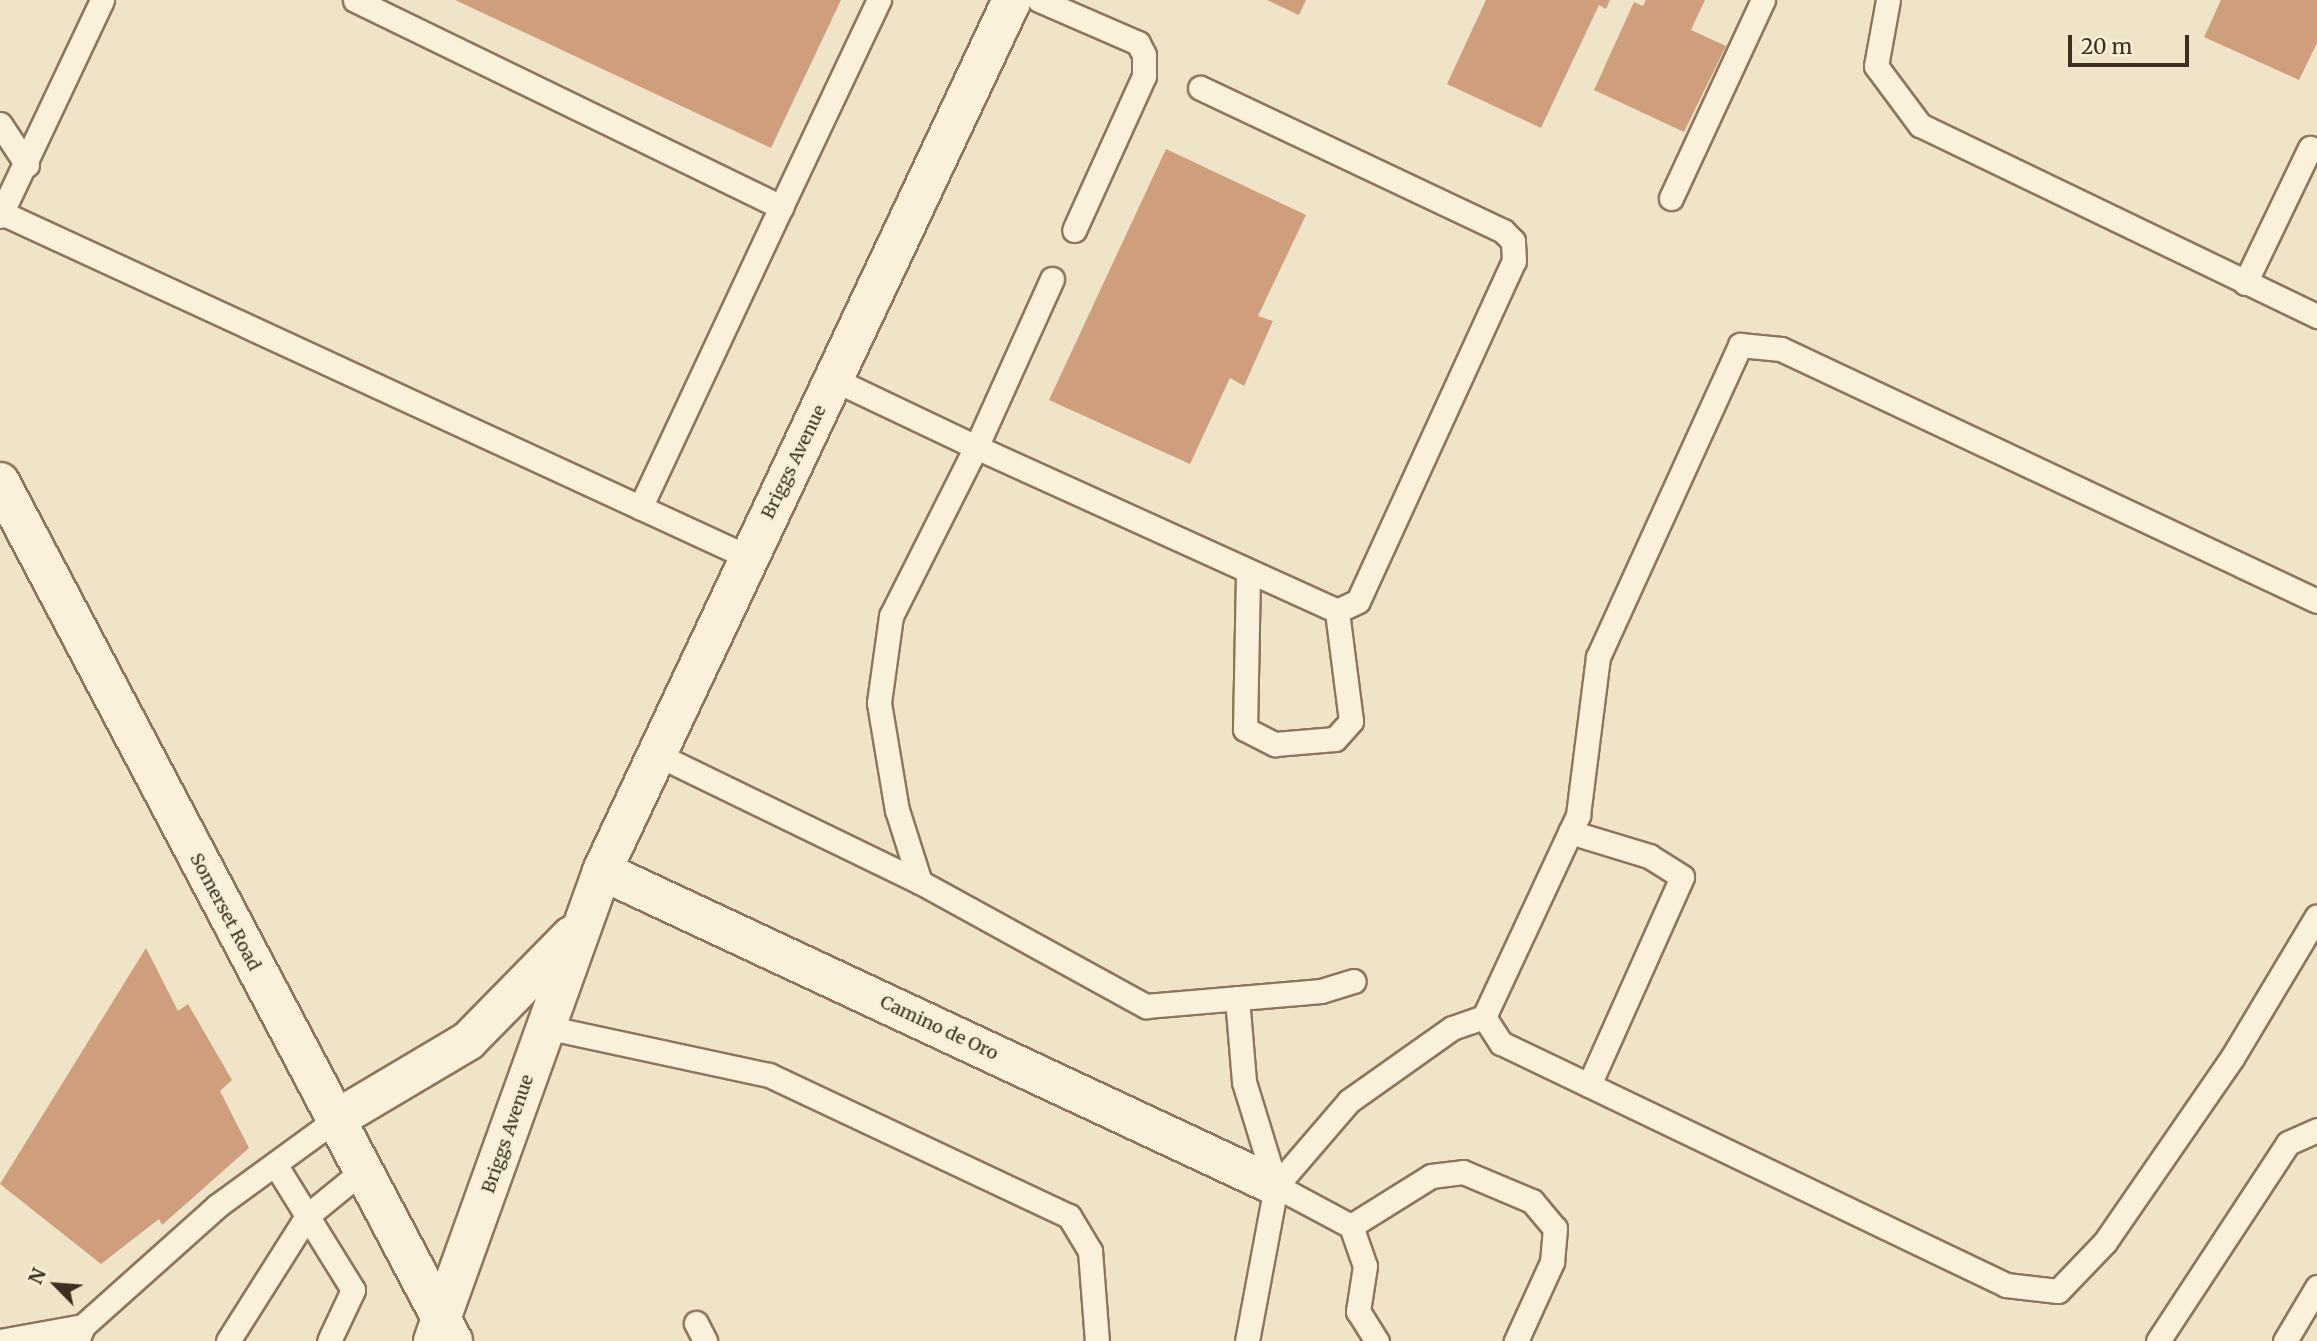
<!DOCTYPE html>
<html>
<head>
<meta charset="utf-8">
<style>
	body { margin:0 }
	#map { position:relative; width:2317px; height:1341px; overflow:hidden; background:#f0e4c8; font-family:Merriweather,serif }
	div>[style] { position:absolute }
	[style*='--x'] { left:calc(var(--x)*1px); top:calc(var(--y)*1px); width:calc(var(--w)*1px); rotate:calc(var(--a)*1deg) }
	.building>* { inset:0; background:#cf9f7d }
	.roads { filter:drop-shadow(2px 0 #8d765c) drop-shadow(-2px 0 #8d765c) drop-shadow(0 2px #8d765c) drop-shadow(0 -2px #8d765c) }
	.lane>* { height:23px; margin:-11.5px; padding:0 11.5px; transform-origin:11.5px; border-radius:11.5px; background:#faf1dc }
	.street>* { height:38px; margin:-19px; padding:0 19px; transform-origin:19px; border-radius:19px; background:#faf1dc }
	.secondary>* { height:38px; margin:-19px; padding:0 19px; transform-origin:19px; border-radius:19px; background:#faf1dc }
	span { translate:-50% -50%; white-space:nowrap; text-align:center; line-height:1.15; -webkit-text-stroke:5px #f7eed8; paint-order:stroke }
	.street-label { font-size:18px; color:#3d2e20 }
	.north { position:absolute; left:21px; top:1250px; width:70px; height:70px; -webkit-text-stroke:5px #f7eed8; paint-order:stroke; rotate:295deg; font-size:19px; font-weight:700; line-height:28px; text-align:center; color:#3d2e20 }
	.north::after { content:''; display:block; margin:auto; width:24px; height:32px; background:#3d2e20; clip-path:polygon(50% 0,100% 100%,50% 72%,0 100%) }
	.scale { position:absolute; left:2068px; top:35px; width:121px; height:32px; box-sizing:border-box; border:4px solid #3d2e20; border-top:0; padding-left:9px; font-size:21px; line-height:24px; white-space:nowrap; color:#3d2e20; -webkit-text-stroke:5px #f7eed8; paint-order:stroke }
</style>
</head>
<body>
<div id="map">
	<div class="building">
		<i style="clip-path:polygon(455px 0,841px 0,771px 148px)"></i>
		<i style="clip-path:polygon(1267px 0,1306px 0,1299px 15px)"></i>
		<i style="clip-path:polygon(1486px 0,1610px 0,1606px 9px,1599px 5px,1541px 128px,1447px 84px)"></i>
		<i style="clip-path:polygon(1646px 0,1705px 0,1691px 30px,1726px 46px,1684px 132px,1594px 90px,1634px 2px,1643px 6px)"></i>
		<i style="clip-path:polygon(2221px 0,2317px 0,2317px 43px,2299px 80px,2204px 37px)"></i>
		<i style="clip-path:polygon(1166px 149px,1306px 215px,1258px 316px,1273px 321px,1244px 386px,1230px 378px,1190px 464px,1049px 400px)"></i>
		<i style="clip-path:polygon(146px 948px,178px 1011px,188px 1004px,232px 1080px,220px 1091px,249px 1148px,162px 1225px,159px 1219px,101px 1264px,0 1184px)"></i>
	</div>
	<div class="roads">
		<div class="lane">
			<i style="--x:355;--y:0;--w:474;--a:25.9"></i>
			<i style="--x:781;--y:207;--w:332;--a:115.1"></i>
			<i style="--x:1039;--y:0;--w:108;--a:23.5"></i>
			<i style="--x:1138;--y:43;--w:13;--a:63"></i>
			<i style="--x:1144;--y:55;--w:21;--a:90"></i>
			<i style="--x:1144;--y:76;--w:169;--a:114.4"></i>
			<i style="--x:1888;--y:0;--w:67;--a:100.3"></i>
			<i style="--x:1876;--y:66;--w:74;--a:53.3"></i>
			<i style="--x:1920;--y:125;--w:441;--a:25.7"></i>
			<i style="--x:0;--y:124;--w:49;--a:56.6"></i>
			<i style="--x:1671;--y:198;--w:218;--a:-65.1"></i>
			<i style="--x:781;--y:207;--w:229;--a:-64.7"></i>
			<i style="--x:2;--y:213;--w:821;--a:24.76"></i>
			<i style="--x:0;--y:216;--w:239;--a:-64.7"></i>
			<i style="--x:1052;--y:279;--w:184;--a:114.3"></i>
			<i style="--x:976;--y:447;--w:397;--a:24.4"></i>
			<i style="--x:1337;--y:611;--w:23;--a:-25"></i>
			<i style="--x:1358;--y:601;--w:374;--a:-65.4"></i>
			<i style="--x:1514;--y:261;--w:20;--a:-93"></i>
			<i style="--x:1513;--y:241;--w:14;--a:-135"></i>
			<i style="--x:1503;--y:231;--w:335;--a:-154.7"></i>
			<i style="--x:2245;--y:283;--w:150;--a:-64.3"></i>
			<i style="--x:833;--y:379;--w:158;--a:25.4"></i>
			<i style="--x:976;--y:447;--w:189;--a:116.7"></i>
			<i style="--x:891;--y:616;--w:88;--a:97.9"></i>
			<i style="--x:879;--y:703;--w:109;--a:80.5"></i>
			<i style="--x:897;--y:810;--w:76;--a:72.3"></i>
			<i style="--x:920;--y:882;--w:258;--a:28.8"></i>
			<i style="--x:1146;--y:1006;--w:176;--a:-4.9"></i>
			<i style="--x:1321;--y:991;--w:34;--a:-17"></i>
			<i style="--x:1248;--y:574;--w:155;--a:91.1"></i>
			<i style="--x:1245;--y:729;--w:34;--a:27"></i>
			<i style="--x:1275;--y:744;--w:60;--a:-4.8"></i>
			<i style="--x:1335;--y:739;--w:24;--a:-48"></i>
			<i style="--x:1351;--y:721;--w:111;--a:-97.3"></i>
			<i style="--x:656;--y:754;--w:293;--a:25.9"></i>
			<i style="--x:1570;--y:832;--w:83;--a:16.9"></i>
			<i style="--x:1649;--y:856;--w:39;--a:32"></i>
			<i style="--x:1682;--y:877;--w:228;--a:114.1"></i>
			<i style="--x:1237;--y:998;--w:84;--a:85.2"></i>
			<i style="--x:1244;--y:1082;--w:109;--a:72.9"></i>
			<i style="--x:1276;--y:1186;--w:85;--a:28.1"></i>
			<i style="--x:1351;--y:1226;--w:42;--a:70.7"></i>
			<i style="--x:1365;--y:1266;--w:46;--a:98.8"></i>
			<i style="--x:1358;--y:1311;--w:36;--a:58"></i>
			<i style="--x:1484;--y:1017;--w:31;--a:57"></i>
			<i style="--x:1501;--y:1043;--w:560;--a:25.6"></i>
			<i style="--x:2006;--y:1285;--w:52;--a:6.6"></i>
			<i style="--x:2058;--y:1291;--w:68;--a:-46.2"></i>
			<i style="--x:2105;--y:1242;--w:224;--a:-55.4"></i>
			<i style="--x:2232;--y:1058;--w:165;--a:-59.1"></i>
			<i style="--x:545;--y:1027;--w:229;--a:12.1"></i>
			<i style="--x:769;--y:1075;--w:331;--a:25.2"></i>
			<i style="--x:1069;--y:1216;--w:41;--a:59"></i>
			<i style="--x:1090;--y:1251;--w:90;--a:85.6"></i>
			<i style="--x:275;--y:1164;--w:148;--a:58.2"></i>
			<i style="--x:353;--y:1290;--w:56;--a:115.2"></i>
			<i style="--x:1351;--y:1226;--w:94;--a:-32"></i>
			<i style="--x:1431;--y:1176;--w:32;--a:-7"></i>
			<i style="--x:1463;--y:1172;--w:75;--a:22.8"></i>
			<i style="--x:1532;--y:1201;--w:35;--a:50"></i>
			<i style="--x:1555;--y:1228;--w:34;--a:95"></i>
			<i style="--x:1552;--y:1262;--w:87;--a:114.5"></i>
			<i style="--x:696;--y:1323;--w:20;--a:63"></i>
			<i style="--x:0;--y:1341;--w:84;--a:-10.2"></i>
			<i style="--x:77;--y:1341;--w:16;--a:-68"></i>
			<i style="--x:83;--y:1326;--w:180;--a:-41.8"></i>
			<i style="--x:217;--y:1206;--w:146;--a:-36.1"></i>
			<i style="--x:228;--y:1341;--w:148;--a:-57.7"></i>
			<i style="--x:307;--y:1216;--w:71;--a:-39.3"></i>
			<i style="--x:1247;--y:1341;--w:158;--a:-79.4"></i>
			<i style="--x:1276;--y:1186;--w:112;--a:-49.3"></i>
			<i style="--x:1349;--y:1101;--w:126;--a:-35.3"></i>
			<i style="--x:1452;--y:1028;--w:34;--a:-19"></i>
			<i style="--x:1484;--y:1017;--w:223;--a:-65"></i>
			<i style="--x:1578;--y:815;--w:159;--a:-82.8"></i>
			<i style="--x:1598;--y:657;--w:343;--a:-65.5"></i>
			<i style="--x:1740;--y:345;--w:41;--a:5.6"></i>
			<i style="--x:1781;--y:349;--w:592;--a:25.18"></i>
			<i style="--x:2158;--y:1341;--w:237;--a:-56.7"></i>
			<i style="--x:2288;--y:1143;--w:32;--a:-24"></i>
			<i style="--x:2285;--y:1341;--w:63;--a:-59.3"></i>
		</div>
		<div class="street">
			<i style="--x:602;--y:871;--w:744;--a:25.05"></i>
			<i style="--x:335;--y:1120;--w:155;--a:-30.7"></i>
			<i style="--x:468;--y:1041;--w:148;--a:-45.5"></i>
			<i style="--x:433;--y:1341;--w:499;--a:-70.2"></i>
			<i style="--x:602;--y:871;--w:963;--a:-64.79"></i>
		</div>
		<div class="secondary">
			<i style="--x:0;--y:482;--w:971;--a:62.19"></i>
		</div>
	</div>
	<div class="street-label">
		<span style="left:794px;top:462px;rotate:-64deg">Briggs Avenue</span>
		<span style="left:225px;top:912px;rotate:62deg">Somerset Road</span>
		<span style="left:939px;top:1028px;rotate:25deg">Camino de Oro</span>
		<span style="left:508px;top:1134px;rotate:-71deg">Briggs Avenue</span>
	</div>
	<div class="north">N</div>
	<div class="scale">20 m</div>
</div>
</body>
</html>
